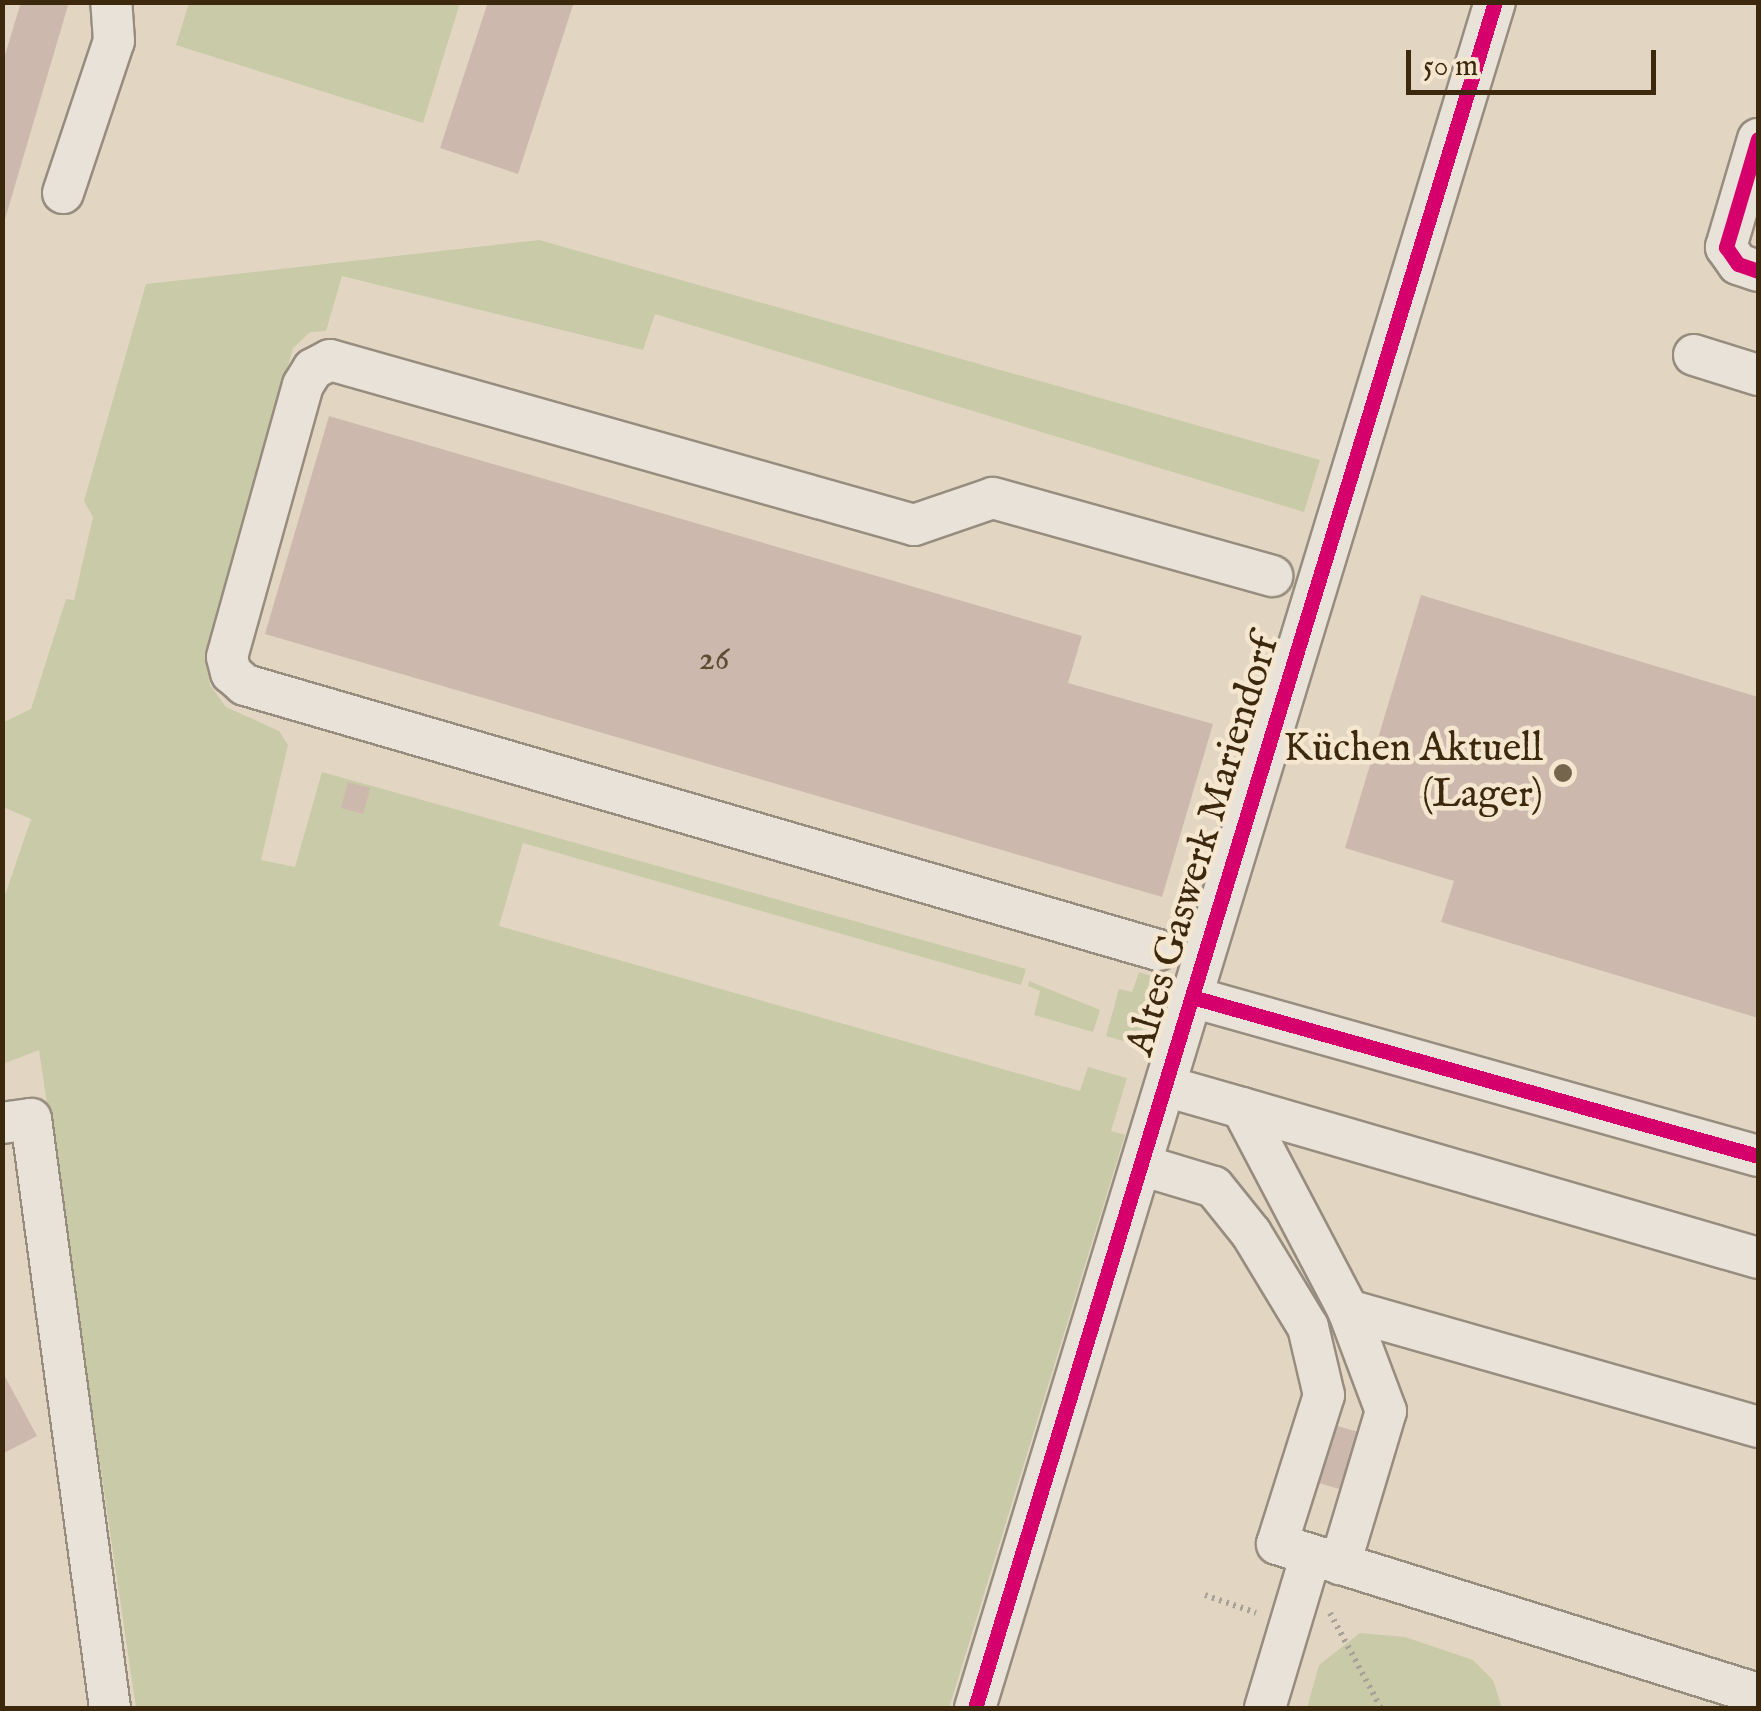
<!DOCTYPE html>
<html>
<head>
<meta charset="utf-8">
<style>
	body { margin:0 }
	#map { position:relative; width:1761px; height:1711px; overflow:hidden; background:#e2d6c3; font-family:"IM FELL English",serif }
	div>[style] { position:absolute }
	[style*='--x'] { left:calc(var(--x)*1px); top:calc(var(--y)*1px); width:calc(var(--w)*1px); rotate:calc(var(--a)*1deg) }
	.green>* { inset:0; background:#c9caa8 }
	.building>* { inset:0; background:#cdb8ae; transform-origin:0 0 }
	.path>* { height:6px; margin-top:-3px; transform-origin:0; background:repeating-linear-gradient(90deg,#a8a197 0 2.5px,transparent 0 7.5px) }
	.roads { filter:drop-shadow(2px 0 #978d7f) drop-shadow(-2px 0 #978d7f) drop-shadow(0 2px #978d7f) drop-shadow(0 -2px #978d7f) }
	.minor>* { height:40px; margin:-20px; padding:0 20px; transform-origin:20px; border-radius:20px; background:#e8e2d8 }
	.cycleway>* { height:15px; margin:-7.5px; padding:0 7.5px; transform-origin:7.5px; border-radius:7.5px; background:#d6006c }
	.dots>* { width:28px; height:28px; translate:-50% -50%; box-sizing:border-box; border:5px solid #f5e6d0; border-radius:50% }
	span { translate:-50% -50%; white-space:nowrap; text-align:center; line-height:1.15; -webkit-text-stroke:9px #f5e6d0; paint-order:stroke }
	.number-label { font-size:35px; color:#604c35 }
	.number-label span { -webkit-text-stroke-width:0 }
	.poi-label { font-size:40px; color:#3c280d }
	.right { translate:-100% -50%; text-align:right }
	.street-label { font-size:40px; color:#3c280d }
	.frame { position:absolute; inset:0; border:5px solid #3c280d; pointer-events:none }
	.scale { position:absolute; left:1406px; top:50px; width:250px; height:45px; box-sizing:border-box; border:5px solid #3c280d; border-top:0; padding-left:12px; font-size:30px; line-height:35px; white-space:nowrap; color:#3c280d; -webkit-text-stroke:8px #f5e6d0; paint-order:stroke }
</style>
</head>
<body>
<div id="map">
	<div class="green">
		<i style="clip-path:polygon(189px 3px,189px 2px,460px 3px,423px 123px,176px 45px)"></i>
		<i style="clip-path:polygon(539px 240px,1320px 460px,1304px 512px,655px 314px,643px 350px,342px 276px,326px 331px,310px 332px,293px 348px,206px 658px,210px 685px,226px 707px,279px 731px,288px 745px,261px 860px,295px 867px,322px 772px,1026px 969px,1021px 985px,523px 843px,499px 926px,1080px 1091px,1088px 1067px,1127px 1078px,1111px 1131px,1125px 1135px,949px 1708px,136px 1708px,39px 1050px,3px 1064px,3px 901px,31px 819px,3px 807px,2px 723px,31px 709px,66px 599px,74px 600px,93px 517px,84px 501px,146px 284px)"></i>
		<i style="clip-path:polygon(1139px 972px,1151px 976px,1152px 998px,1138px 1045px,1106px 1036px,1119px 989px,1132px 992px)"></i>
		<i style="clip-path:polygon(1029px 981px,1100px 1010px,1093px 1032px,1034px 1015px,1040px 991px,1028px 986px)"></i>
		<i style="clip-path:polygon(1360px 1633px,1405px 1637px,1473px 1660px,1493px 1680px,1502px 1708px,1307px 1708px,1319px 1665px)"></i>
	</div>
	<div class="building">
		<i style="clip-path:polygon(21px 2px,69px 2px,3px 226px,2px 65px)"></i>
		<i style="clip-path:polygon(488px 2px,574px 2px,518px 174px,440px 148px)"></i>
		<i style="clip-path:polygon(329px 416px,1082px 636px,1068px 683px,1213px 724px,1162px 897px,265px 634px)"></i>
		<i style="clip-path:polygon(1421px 595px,1758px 697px,1758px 1018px,1441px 922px,1454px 881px,1345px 848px)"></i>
		<i style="left:348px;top:782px;width:23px;height:27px;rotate:15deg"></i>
		<i style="clip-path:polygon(2px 1371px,37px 1436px,2px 1454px)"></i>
		<i style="left:1334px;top:1425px;width:32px;height:60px;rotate:16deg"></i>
	</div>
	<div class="path">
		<i style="--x:1205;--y:1595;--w:54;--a:19.4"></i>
		<i style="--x:1330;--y:1613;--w:108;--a:61.8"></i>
	</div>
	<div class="roads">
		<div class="minor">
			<i style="--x:1758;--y:139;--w:113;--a:106.5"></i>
			<i style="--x:1726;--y:247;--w:21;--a:55"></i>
			<i style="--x:1738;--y:264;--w:21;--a:19"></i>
			<i style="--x:63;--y:193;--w:160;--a:-71.5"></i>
			<i style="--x:114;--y:41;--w:39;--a:-94"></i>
			<i style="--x:1694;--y:355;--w:67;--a:17.4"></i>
			<i style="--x:1158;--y:950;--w:951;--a:-163.81"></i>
			<i style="--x:245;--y:685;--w:18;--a:-139"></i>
			<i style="--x:231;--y:673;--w:16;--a:-104"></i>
			<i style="--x:227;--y:657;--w:282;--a:-74.4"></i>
			<i style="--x:303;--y:385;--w:19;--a:-58"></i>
			<i style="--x:313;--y:369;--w:19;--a:-28"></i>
			<i style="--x:330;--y:360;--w:607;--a:15.78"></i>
			<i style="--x:914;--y:525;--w:83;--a:-18.9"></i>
			<i style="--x:993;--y:498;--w:290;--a:15.6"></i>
			<i style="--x:1192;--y:997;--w:588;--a:15.69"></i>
			<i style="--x:1165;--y:1086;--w:80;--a:15.9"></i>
			<i style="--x:1242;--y:1108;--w:228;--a:62.3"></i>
			<i style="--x:1348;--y:1310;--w:108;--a:69.4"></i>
			<i style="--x:1386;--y:1411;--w:160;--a:106.7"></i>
			<i style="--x:1242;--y:1108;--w:537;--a:16.21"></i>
			<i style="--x:2;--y:1123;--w:29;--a:-8"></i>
			<i style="--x:31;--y:1119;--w:594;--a:82.36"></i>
			<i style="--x:1141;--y:1165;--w:76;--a:16.8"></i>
			<i style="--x:1214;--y:1187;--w:59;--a:51.2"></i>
			<i style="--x:1251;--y:1233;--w:110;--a:58.8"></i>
			<i style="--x:1308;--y:1327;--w:70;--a:76.8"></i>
			<i style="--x:1324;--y:1395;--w:156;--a:107.5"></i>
			<i style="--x:1277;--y:1544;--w:504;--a:17.32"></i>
			<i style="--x:1348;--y:1310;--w:426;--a:15.9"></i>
			<i style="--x:975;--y:1708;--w:1783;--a:-73.05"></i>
			<i style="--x:1265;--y:1708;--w:160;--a:-73.3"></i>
		</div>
	</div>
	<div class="cycleway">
		<i style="--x:1758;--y:139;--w:113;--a:106.5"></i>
		<i style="--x:1726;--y:247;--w:21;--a:55"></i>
		<i style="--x:1738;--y:264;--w:21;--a:19"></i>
		<i style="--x:1192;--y:997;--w:588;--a:15.69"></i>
		<i style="--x:975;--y:1708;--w:1783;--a:-73.05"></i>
	</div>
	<div class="dots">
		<i style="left:1563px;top:773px;background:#76654d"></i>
	</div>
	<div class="number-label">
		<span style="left:714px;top:660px">26</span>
	</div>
	<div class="poi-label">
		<span class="right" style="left:1543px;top:773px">Küchen Aktuell<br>(Lager)</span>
	</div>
	<div class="street-label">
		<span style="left:1204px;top:846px;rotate:-73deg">Altes Gaswerk Mariendorf</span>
	</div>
	<div class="frame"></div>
	<div class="scale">50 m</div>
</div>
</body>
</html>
